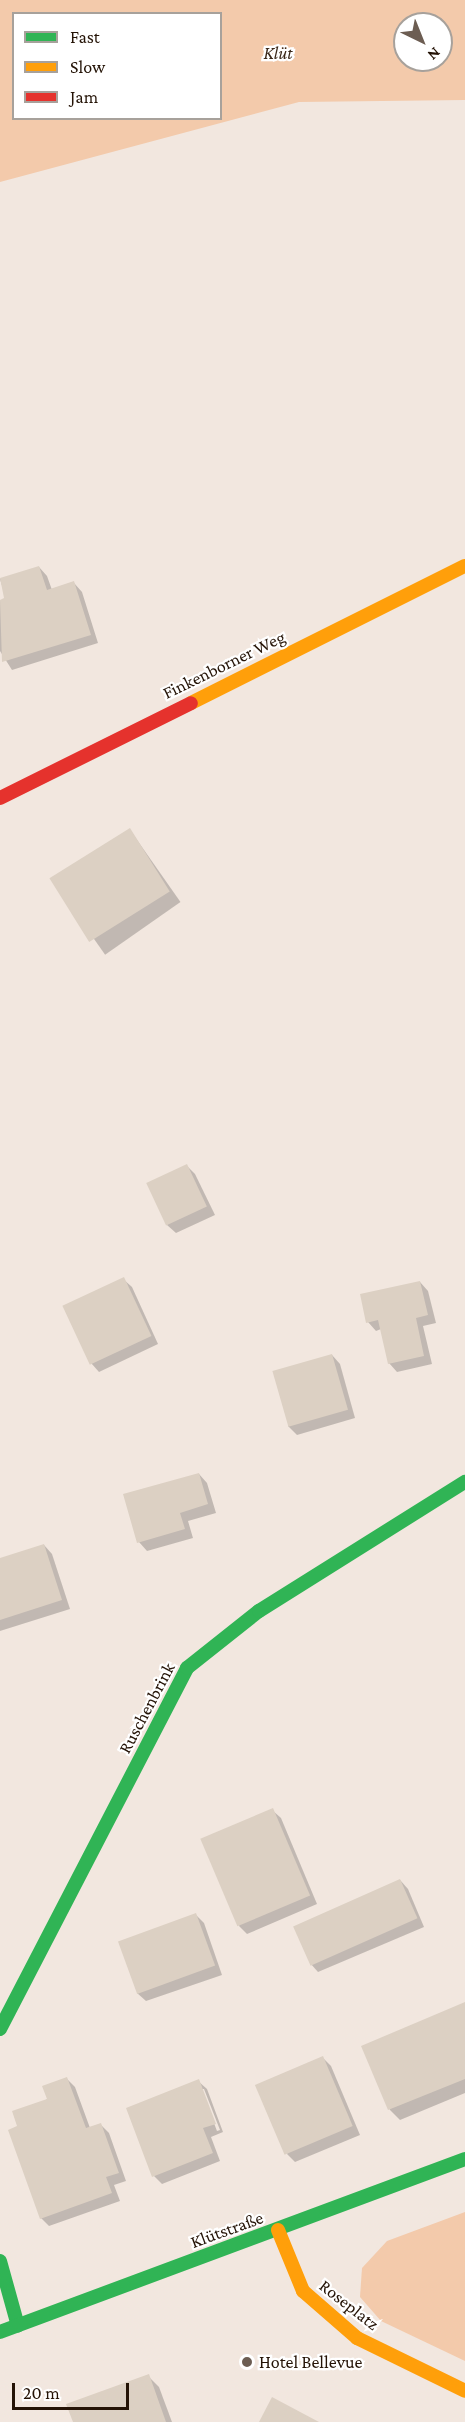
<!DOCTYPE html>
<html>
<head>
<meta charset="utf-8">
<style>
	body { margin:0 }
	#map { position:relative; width:465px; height:2422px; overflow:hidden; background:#f2e7df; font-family:"Crimson Pro",serif }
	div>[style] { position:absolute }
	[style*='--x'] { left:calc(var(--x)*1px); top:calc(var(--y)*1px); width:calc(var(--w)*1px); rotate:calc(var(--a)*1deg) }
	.green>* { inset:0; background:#f3caab }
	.shadow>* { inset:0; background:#0003; transform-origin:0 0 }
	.building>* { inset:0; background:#dcd0c3; transform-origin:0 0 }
	.fast>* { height:14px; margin:-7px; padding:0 7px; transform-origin:7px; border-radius:7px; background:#30b455 }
	.slow>* { height:14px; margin:-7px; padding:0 7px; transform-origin:7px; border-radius:7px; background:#ff9f0a }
	.jam>* { height:14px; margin:-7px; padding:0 7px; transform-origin:7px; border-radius:7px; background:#e5322d }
	.dots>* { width:16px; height:16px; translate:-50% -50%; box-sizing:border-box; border:3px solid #fff; border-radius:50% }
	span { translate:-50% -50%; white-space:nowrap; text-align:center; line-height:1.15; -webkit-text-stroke:4.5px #fff; paint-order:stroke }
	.park-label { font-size:18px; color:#3a2718; font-style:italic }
	.street-label { font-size:18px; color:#241306 }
	.poi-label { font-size:18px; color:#241306 }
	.left { translate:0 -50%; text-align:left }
	.legend { position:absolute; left:12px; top:12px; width:210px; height:108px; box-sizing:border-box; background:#fff; border:2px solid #a7a19b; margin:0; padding:8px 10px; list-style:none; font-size:18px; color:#241306 }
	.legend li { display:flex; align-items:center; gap:12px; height:30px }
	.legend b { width:30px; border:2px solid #a7a19b }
	.north { position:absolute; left:393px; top:12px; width:60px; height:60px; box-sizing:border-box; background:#fff; border:2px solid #a7a19b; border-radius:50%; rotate:137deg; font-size:16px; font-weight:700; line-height:24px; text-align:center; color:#241306 }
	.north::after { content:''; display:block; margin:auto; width:21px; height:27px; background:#6c5d52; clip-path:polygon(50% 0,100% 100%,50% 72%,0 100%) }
	.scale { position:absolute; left:12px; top:2383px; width:117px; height:27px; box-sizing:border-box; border:3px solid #241306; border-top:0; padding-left:8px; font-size:18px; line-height:21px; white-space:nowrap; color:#241306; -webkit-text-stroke:4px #fff; paint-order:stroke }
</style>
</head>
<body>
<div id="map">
	<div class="green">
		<i style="clip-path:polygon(evenodd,0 0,465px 0,465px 100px,299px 102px,0 182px,0 0,14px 14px,220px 14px,220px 118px,14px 118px,14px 14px,0 0,405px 24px,441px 24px,441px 60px,405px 60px,405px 24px)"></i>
		<i style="clip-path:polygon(465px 2212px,465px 2361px,381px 2321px,360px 2297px,362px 2268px,387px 2241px)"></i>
	</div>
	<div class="shadow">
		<i style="clip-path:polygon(39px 567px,47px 576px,52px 590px,74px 583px,82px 592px,98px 643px,12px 670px,0 651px,0 601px,6px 599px,0 579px)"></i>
		<i style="left:130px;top:830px;width:88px;height:92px;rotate:55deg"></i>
		<i style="clip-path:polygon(187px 1166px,195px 1174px,215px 1215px,176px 1233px,167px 1225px)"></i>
		<i style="clip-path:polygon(123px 1279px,132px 1287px,158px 1344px,99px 1372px,91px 1363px,64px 1306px)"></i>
		<i style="clip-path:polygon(420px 1282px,428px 1291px,436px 1323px,423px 1326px,432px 1364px,397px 1372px,389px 1363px,381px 1329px,376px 1331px,368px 1322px)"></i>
		<i style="clip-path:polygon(332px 1355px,340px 1364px,355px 1418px,297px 1435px,288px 1426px)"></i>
		<i style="clip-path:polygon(199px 1474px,207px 1483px,216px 1513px,188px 1521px,193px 1538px,147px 1551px,139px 1542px)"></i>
		<i style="clip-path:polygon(44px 1545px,52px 1554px,70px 1609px,0 1631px,0 1559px)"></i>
		<i style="clip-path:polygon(272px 1810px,281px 1818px,317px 1904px,247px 1934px,239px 1926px)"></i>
		<i style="clip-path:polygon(400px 1880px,408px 1889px,424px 1927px,318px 1972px,310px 1963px)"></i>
		<i style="clip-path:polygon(196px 1915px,204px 1923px,222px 1975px,146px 2001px,137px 1993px)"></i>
		<i style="clip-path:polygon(465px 2004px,465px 2093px,400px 2120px,390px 2110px,363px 2046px)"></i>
		<i style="clip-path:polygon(322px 2057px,331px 2066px,360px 2135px,295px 2162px,287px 2154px)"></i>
		<i style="clip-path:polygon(67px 2079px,75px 2087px,90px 2128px,101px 2125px,109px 2133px,126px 2181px,114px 2185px,120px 2201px,49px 2226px,41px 2218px,19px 2127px)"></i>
		<i style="clip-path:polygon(evenodd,198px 2081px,207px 2089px,223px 2132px,211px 2137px,220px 2161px,162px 2184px,154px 2176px,198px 2081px,201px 2089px,204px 2089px,220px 2130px,217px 2131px,201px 2089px)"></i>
		<i style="clip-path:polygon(148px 2376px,159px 2387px,172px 2422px,74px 2422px)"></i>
	</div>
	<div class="building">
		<i style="clip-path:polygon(39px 566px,47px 590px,74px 581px,91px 635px,2px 662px,0 600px,4px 598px,0 578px)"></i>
		<i style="left:130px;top:828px;width:75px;height:95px;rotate:58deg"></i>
		<i style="left:187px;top:1164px;width:47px;height:45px;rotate:65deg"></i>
		<i style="left:124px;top:1277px;width:65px;height:68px;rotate:65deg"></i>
		<i style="clip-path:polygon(420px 1281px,428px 1315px,416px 1318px,424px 1356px,388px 1364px,378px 1320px,366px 1323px,360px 1294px)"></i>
		<i style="left:332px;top:1354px;width:58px;height:62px;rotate:74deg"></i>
		<i style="clip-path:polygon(199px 1473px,208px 1504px,180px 1513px,185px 1529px,137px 1543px,123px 1494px)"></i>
		<i style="clip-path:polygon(44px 1544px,62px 1600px,0 1620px,0 1558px)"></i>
		<i style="left:273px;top:1808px;width:95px;height:79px;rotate:67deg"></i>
		<i style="left:400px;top:1879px;width:43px;height:117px;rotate:66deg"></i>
		<i style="left:196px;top:1913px;width:56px;height:83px;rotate:70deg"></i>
		<i style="clip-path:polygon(465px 2002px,465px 2079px,388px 2110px,361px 2046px)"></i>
		<i style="left:323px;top:2056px;width:76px;height:74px;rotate:67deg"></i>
		<i style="clip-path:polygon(67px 2077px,86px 2128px,101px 2123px,119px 2173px,106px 2177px,112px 2193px,40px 2219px,8px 2130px,17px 2126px,12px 2111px,47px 2099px,42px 2086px)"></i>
		<i style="clip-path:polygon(199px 2079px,216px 2124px,203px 2128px,213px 2153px,152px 2177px,126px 2108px)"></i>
		<i style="clip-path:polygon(149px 2374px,166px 2422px,73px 2422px,66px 2404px)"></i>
		<i style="clip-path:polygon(272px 2397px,319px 2422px,259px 2422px)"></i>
	</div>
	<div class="fast">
		<i style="--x:0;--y:2029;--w:407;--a:-62.6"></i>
		<i style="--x:187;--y:1668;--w:92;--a:-38.4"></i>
		<i style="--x:259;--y:1611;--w:243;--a:-32.1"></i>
		<i style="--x:0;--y:2261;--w:67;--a:74.5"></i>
		<i style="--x:0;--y:2332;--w:496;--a:-20.4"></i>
	</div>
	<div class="slow">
		<i style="--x:191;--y:703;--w:306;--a:-26.6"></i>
		<i style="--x:278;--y:2230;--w:66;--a:67.7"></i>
		<i style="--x:303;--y:2291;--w:72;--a:41"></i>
		<i style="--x:357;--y:2338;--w:120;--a:26.1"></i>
	</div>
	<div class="jam">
		<i style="--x:0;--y:798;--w:213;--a:-26.4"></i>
	</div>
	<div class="dots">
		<i style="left:247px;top:2362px;background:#6c5d52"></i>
	</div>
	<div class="park-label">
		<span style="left:278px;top:53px">Klüt</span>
	</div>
	<div class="street-label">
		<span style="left:224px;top:665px;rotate:-26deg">Finkenborner Weg</span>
		<span style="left:147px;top:1708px;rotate:-62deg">Ruschenbrink</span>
		<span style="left:227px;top:2230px;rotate:-20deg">Klütstraße</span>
		<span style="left:349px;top:2305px;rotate:38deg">Roseplatz</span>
	</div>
	<div class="poi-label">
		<span class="left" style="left:259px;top:2362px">Hotel Bellevue</span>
	</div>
	<ul class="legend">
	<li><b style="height:8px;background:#30b455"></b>Fast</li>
	<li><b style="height:8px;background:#ff9f0a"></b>Slow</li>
	<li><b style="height:8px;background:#e5322d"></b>Jam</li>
	</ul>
	<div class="north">N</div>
	<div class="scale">20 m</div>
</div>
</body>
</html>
